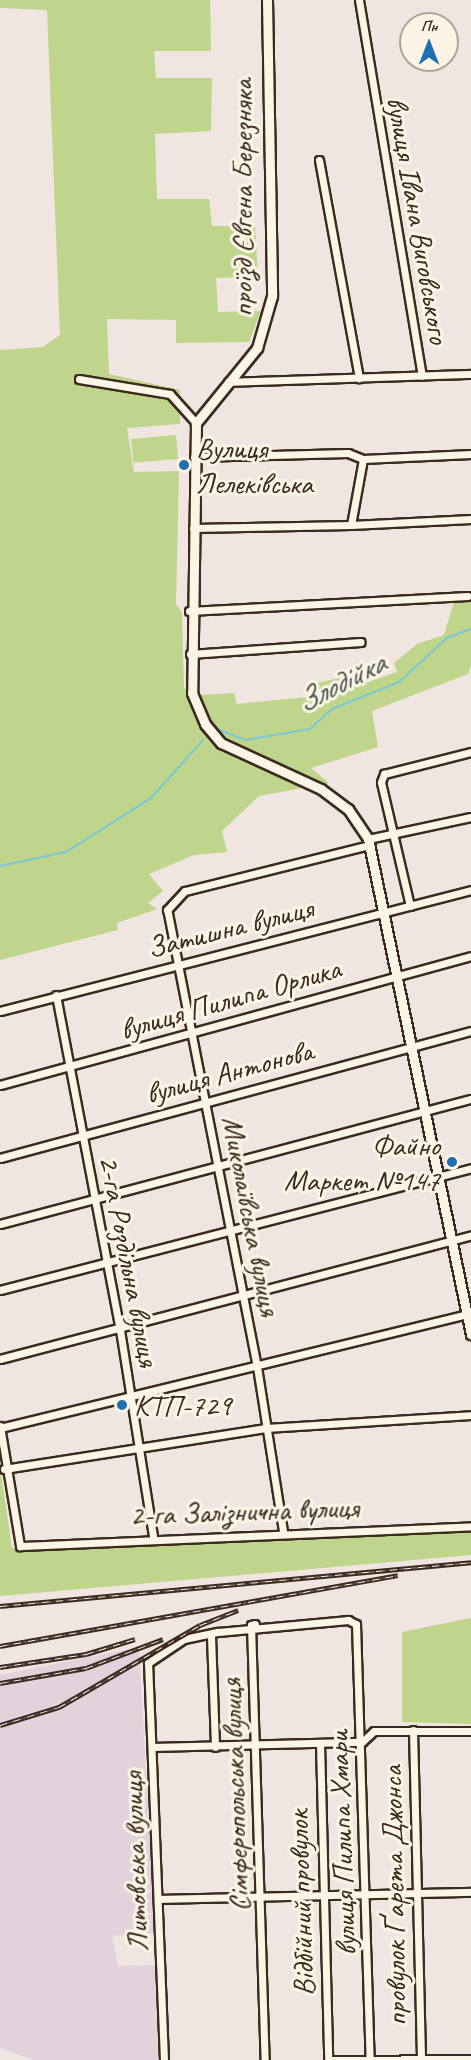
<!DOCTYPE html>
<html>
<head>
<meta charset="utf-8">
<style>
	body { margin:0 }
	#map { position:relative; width:471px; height:2060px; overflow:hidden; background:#f1e5e1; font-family:Caveat,sans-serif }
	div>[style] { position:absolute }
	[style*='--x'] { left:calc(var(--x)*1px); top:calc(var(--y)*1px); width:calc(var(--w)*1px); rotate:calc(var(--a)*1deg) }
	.built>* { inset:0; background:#e3d2dc }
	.green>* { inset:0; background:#bed58b; transform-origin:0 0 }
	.stream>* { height:2px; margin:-1px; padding:0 1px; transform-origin:1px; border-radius:1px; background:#78c7d5 }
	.roads { filter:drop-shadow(2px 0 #3b2a1e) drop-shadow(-2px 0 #3b2a1e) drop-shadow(0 2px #3b2a1e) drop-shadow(0 -2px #3b2a1e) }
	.minor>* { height:7px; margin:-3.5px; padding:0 3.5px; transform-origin:3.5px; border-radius:3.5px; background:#fcf5e5 }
	.tertiary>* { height:9px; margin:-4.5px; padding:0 4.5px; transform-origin:4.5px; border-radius:4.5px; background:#fcf5e5 }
	.rail>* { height:4.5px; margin-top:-2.25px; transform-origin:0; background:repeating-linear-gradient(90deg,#fcf5e5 0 7px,#3b2a1e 0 14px); box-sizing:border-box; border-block:2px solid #3b2a1e }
	.dots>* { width:16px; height:16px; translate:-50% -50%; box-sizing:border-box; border:3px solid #fcf5e5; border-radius:50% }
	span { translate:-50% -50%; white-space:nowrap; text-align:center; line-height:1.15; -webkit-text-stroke:6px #fcf5e5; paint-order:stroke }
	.street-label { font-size:30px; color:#3b2a1e }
	.poi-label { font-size:30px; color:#3b2a1e }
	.left { translate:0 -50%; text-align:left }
	.right { translate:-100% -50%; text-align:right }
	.water-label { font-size:32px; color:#4d5955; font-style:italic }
	.north { position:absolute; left:399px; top:12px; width:60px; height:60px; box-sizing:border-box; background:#fcf5e5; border:2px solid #afa495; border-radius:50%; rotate:0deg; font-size:16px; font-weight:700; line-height:24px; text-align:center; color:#3b2a1e }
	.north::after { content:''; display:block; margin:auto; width:21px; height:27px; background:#1f6fb2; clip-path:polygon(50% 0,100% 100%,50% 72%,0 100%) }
</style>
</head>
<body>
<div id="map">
	<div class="built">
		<i style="clip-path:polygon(139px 1647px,155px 1933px,112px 1936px,118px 1966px,155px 1965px,158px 2060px,33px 2060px,0 2048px,0 1675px)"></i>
	</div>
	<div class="green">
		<i style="clip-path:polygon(0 0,210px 0,211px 51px,154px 51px,156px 78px,212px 78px,211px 131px,155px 134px,157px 199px,209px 199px,212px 226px,255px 226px,258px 277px,216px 278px,218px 312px,261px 311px,249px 342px,176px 343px,176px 320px,107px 319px,109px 374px,180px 390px,180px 424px,127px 428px,134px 472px,179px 471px,176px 604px,182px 613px,184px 688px,200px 695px,234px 693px,237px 704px,307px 697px,306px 685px,359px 674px,362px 684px,397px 672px,394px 663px,417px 644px,444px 635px,454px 602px,471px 596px,471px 666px,468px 674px,372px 711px,378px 747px,311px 768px,329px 783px,259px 796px,222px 831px,227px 852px,194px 855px,149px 874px,163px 891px,148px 903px,157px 909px,117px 923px,118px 930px,0 960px,0 350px,43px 347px,60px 335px,47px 10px,0 8px)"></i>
		<i style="left:176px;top:435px;width:24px;height:45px;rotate:85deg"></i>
		<i style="clip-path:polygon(0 1466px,12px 1548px,471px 1528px,471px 1555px,0 1596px)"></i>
		<i style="clip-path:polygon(471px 1618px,471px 1724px,402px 1722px,402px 1632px)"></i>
	</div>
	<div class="stream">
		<i style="--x:220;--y:730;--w:27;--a:22"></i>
		<i style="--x:245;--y:740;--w:66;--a:-9.6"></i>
		<i style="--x:310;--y:729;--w:30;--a:-42"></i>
		<i style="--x:332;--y:709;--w:72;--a:-21.9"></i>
		<i style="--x:399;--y:682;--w:65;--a:-42.5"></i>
		<i style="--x:447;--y:638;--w:26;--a:-21"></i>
		<i style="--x:0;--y:866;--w:67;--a:-12"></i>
		<i style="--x:66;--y:852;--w:101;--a:-32.4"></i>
		<i style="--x:151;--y:798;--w:78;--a:-48.1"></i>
	</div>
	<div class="roads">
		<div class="minor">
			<i style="--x:359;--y:0;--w:381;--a:80.5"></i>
			<i style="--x:319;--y:160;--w:222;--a:79.6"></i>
			<i style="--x:79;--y:379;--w:92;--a:9.4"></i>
			<i style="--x:170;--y:394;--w:39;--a:48"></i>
			<i style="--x:228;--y:382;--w:243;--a:-1.9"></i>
			<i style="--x:194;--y:457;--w:154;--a:-1.5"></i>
			<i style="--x:348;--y:453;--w:16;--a:22"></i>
			<i style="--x:351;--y:525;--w:120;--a:-2.9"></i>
			<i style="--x:193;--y:528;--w:158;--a:-1.1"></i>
			<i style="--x:351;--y:525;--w:67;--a:-79.7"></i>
			<i style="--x:363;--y:459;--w:108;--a:-2.7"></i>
			<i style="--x:189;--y:611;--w:279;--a:-3.1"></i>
			<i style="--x:190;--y:654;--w:171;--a:-4"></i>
			<i style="--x:368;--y:839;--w:105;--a:-12.1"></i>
			<i style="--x:410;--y:906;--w:127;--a:-103.2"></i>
			<i style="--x:381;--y:782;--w:9;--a:-69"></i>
			<i style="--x:384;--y:774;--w:90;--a:-14.2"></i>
			<i style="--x:56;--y:995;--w:341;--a:79.2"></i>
			<i style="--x:120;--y:1330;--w:210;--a:80.9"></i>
			<i style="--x:0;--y:1011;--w:486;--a:-14.4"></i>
			<i style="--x:0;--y:1085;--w:488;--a:-15.3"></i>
			<i style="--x:0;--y:1158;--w:488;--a:-15.1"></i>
			<i style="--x:0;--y:1224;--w:487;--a:-14.9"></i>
			<i style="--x:0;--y:1290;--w:487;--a:-14.5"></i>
			<i style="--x:0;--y:1359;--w:487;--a:-14.7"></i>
			<i style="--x:0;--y:1426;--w:122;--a:80.5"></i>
			<i style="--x:20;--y:1546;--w:451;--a:-2.5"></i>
			<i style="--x:0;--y:1428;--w:485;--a:-13.7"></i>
			<i style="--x:4;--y:1469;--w:265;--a:-8.9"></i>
			<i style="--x:266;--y:1428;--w:205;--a:-3.6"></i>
			<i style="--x:283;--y:1531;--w:166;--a:-99"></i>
			<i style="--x:257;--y:1367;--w:466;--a:-101.1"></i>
			<i style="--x:167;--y:910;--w:26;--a:-47"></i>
			<i style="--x:185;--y:891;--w:191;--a:-14"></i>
			<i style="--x:255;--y:1624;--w:4;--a:166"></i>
			<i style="--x:251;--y:1625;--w:435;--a:88.2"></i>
			<i style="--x:211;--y:1636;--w:111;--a:87.9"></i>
			<i style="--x:413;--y:1730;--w:330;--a:88.6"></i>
			<i style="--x:320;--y:1744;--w:316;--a:88.5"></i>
			<i style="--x:152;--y:1747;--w:210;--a:-1.4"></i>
			<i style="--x:362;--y:1742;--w:16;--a:-43"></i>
			<i style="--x:374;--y:1731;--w:97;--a:0"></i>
			<i style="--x:160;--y:1899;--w:311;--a:-1.3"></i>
			<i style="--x:164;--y:2060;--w:397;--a:-92.3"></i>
			<i style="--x:148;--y:1663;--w:43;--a:-33.7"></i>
			<i style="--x:184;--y:1639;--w:35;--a:-12"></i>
			<i style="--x:218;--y:1632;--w:131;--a:-5.3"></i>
			<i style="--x:348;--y:1620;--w:9;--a:27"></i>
			<i style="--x:356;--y:1624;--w:436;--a:88.2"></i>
			<i style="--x:330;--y:2060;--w:141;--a:-0.4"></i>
		</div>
		<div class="tertiary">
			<i style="--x:267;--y:0;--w:296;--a:89"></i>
			<i style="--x:272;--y:296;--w:54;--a:106.1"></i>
			<i style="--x:257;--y:348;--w:97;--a:129.1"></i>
			<i style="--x:196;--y:423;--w:270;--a:90.8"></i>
			<i style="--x:192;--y:693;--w:34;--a:67"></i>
			<i style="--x:205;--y:724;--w:25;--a:50"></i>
			<i style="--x:221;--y:743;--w:110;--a:24.7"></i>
			<i style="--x:321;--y:789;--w:34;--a:37"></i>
			<i style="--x:348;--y:809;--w:36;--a:56"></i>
			<i style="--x:368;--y:839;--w:506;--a:78.25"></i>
		</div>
	</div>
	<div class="rail">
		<i style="--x:0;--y:1606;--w:473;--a:-5.3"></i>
		<i style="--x:0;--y:1646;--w:404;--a:-10.1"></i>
		<i style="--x:0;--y:1667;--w:87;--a:-8.6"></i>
		<i style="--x:86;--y:1654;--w:51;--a:-17"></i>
		<i style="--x:0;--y:1683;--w:87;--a:-9.9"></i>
		<i style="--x:86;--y:1668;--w:82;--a:-20.6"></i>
		<i style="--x:0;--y:1725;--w:62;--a:-17"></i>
		<i style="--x:59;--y:1707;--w:163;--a:-30.2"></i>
		<i style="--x:200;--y:1625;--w:41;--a:-21.5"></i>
	</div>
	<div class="dots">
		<i style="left:184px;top:465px;background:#1f6fb2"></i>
		<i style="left:452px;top:1162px;background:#1f6fb2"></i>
		<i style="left:122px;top:1405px;background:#1f6fb2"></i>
	</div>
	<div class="street-label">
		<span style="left:242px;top:198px;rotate:-90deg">проїзд Євгена Березняка</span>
		<span style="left:418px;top:220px;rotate:80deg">вулиця Івана Виговського</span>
		<span style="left:230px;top:928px;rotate:-14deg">Затишна вулиця</span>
		<span style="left:230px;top:999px;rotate:-16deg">вулиця Пилипа Орлика</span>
		<span style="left:229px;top:1072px;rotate:-15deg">вулиця Антонова</span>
		<span style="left:251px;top:1216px;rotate:79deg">Миколаївська вулиця</span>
		<span style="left:129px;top:1261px;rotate:79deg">2-га Роздільна вулиця</span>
		<span style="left:244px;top:1511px;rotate:-2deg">2-га Залізнична вулиця</span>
		<span style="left:235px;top:1795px;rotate:-92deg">Сімферопольська вулиця</span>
		<span style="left:342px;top:1843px;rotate:-92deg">вулиця Пилипа Хмари</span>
		<span style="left:135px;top:1862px;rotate:-92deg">Литовська вулиця</span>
		<span style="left:394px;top:1896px;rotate:-91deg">провулок Ґарета Джонса</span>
		<span style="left:301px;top:1903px;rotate:-92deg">Відбійний провулок</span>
	</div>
	<div class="poi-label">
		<span class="left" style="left:196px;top:465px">Вулиця<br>Лелеківська</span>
		<span class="right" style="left:440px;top:1162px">Файно<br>Маркет №147</span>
		<span class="left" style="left:134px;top:1405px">КТП-729</span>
	</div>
	<div class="water-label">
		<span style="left:341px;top:683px;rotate:-27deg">Злодійка</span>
	</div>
	<div class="north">Пн</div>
</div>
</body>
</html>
